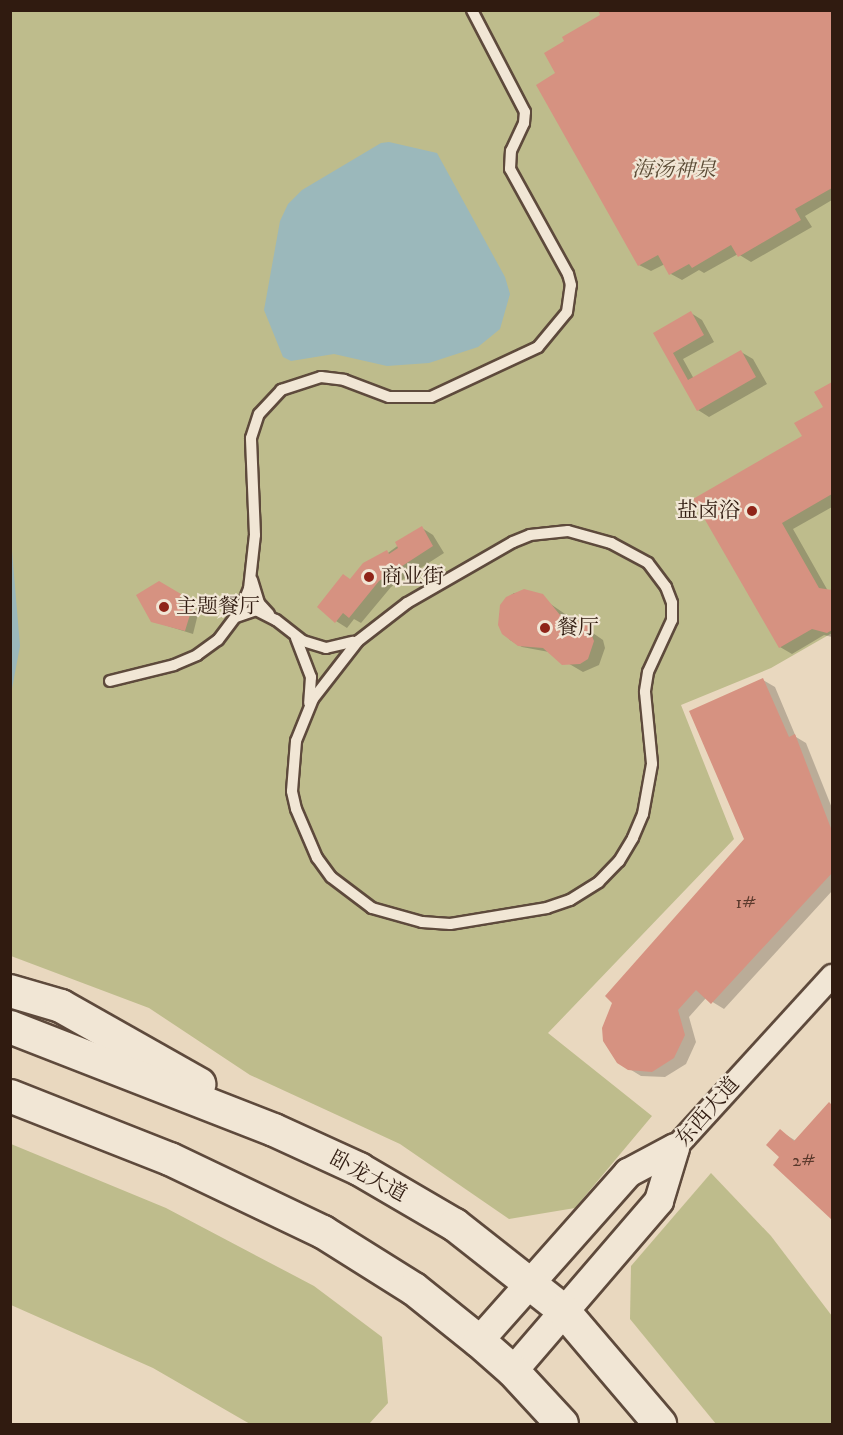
<!DOCTYPE html>
<html>
<head>
<meta charset="utf-8">
<style>
	body { margin:0 }
	#map { position:relative; width:843px; height:1435px; overflow:hidden; background:#e9d8bf; font-family:"IM FELL DW Pica","Noto Serif SC",serif }
	div>[style] { position:absolute }
	[style*='--x'] { left:calc(var(--x)*1px); top:calc(var(--y)*1px); width:calc(var(--w)*1px); rotate:calc(var(--a)*1deg) }
	.green>* { inset:0; background:#bebc8c }
	.water>* { inset:0; background:#9bb8bb }
	.shadow>* { inset:0; background:#0003 }
	.building>* { inset:0; background:#d69281 }
	.roads { filter:drop-shadow(2px 0 #5e4a3c) drop-shadow(-2px 0 #5e4a3c) drop-shadow(0 2px #5e4a3c) drop-shadow(0 -2px #5e4a3c) }
	.service>* { height:10px; margin:-5px; padding:0 5px; transform-origin:5px; border-radius:5px; background:#f1e6d5 }
	.minor>* { height:22px; margin:-11px; padding:0 11px; transform-origin:11px; border-radius:11px; background:#f1e6d5 }
	.tertiary>* { height:28px; margin:-14px; padding:0 14px; transform-origin:14px; border-radius:14px; background:#f1e6d5 }
	.secondary>* { height:32px; margin:-16px; padding:0 16px; transform-origin:16px; border-radius:16px; background:#f1e6d5 }
	.dots>* { width:16px; height:16px; translate:-50% -50%; box-sizing:border-box; border:3px solid #f1e6d5; border-radius:50% }
	span { translate:-50% -50%; white-space:nowrap; text-align:center; line-height:1.15; -webkit-text-stroke:4.5px #f1e6d5; paint-order:stroke }
	.number-label { font-size:18px; color:#5a392c }
	.number-label span { -webkit-text-stroke-width:0 }
	.park-label { font-size:21px; color:#5b4b35; font-style:italic }
	.poi-label { font-size:21px; color:#301b10 }
	.right { translate:-100% -50%; text-align:right }
	.left { translate:0 -50%; text-align:left }
	.street-label { font-size:21px; color:#301b10 }
	.frame { position:absolute; inset:0; border:12px solid #301b10; pointer-events:none }
</style>
</head>
<body>
<div id="map">
	<div class="green">
		<i style="clip-path:polygon(10px 11px,832px 11px,832px 633px,771px 668px,681px 705px,734px 839px,548px 1033px,652px 1116px,575px 1208px,509px 1219px,400px 1144px,250px 1075px,149px 1008px,11px 956px)"></i>
		<i style="clip-path:polygon(11px 1144px,166px 1208px,314px 1286px,382px 1337px,388px 1403px,369px 1424px,250px 1424px,153px 1368px,11px 1305px)"></i>
		<i style="clip-path:polygon(711px 1173px,771px 1236px,832px 1316px,832px 1424px,716px 1424px,630px 1319px,631px 1266px)"></i>
	</div>
	<div class="water">
		<i style="clip-path:polygon(389px 142px,437px 153px,505px 277px,510px 294px,500px 329px,478px 347px,429px 363px,387px 366px,334px 354px,291px 361px,283px 357px,264px 310px,280px 221px,288px 204px,302px 190px,381px 143px)"></i>
		<i style="clip-path:polygon(11px 539px,20px 646px,11px 694px)"></i>
	</div>
	<div class="shadow">
		<i style="clip-path:polygon(600px 10px,832px 10px,832px 200px,805px 216px,812px 227px,751px 262px,738px 254px,704px 273px,699px 270px,682px 280px,671px 274px,665px 264px,651px 271px,639px 265px,557px 74px,602px 15px)"></i>
		<i style="clip-path:polygon(691px 313px,702px 320px,714px 342px,683px 359px,694px 379px,741px 352px,753px 359px,767px 384px,709px 417px,698px 410px,655px 333px)"></i>
		<i style="clip-path:polygon(832px 383px,832px 507px,793px 529px,828px 591px,832px 592px,832px 637px,824px 635px,792px 654px,780px 647px,695px 500px,804px 437px,825px 407px,816px 393px)"></i>
		<i style="clip-path:polygon(422px 528px,433px 535px,444px 553px,391px 587px,361px 623px,354px 619px,347px 628px,336px 621px,351px 580px)"></i>
		<i style="clip-path:polygon(159px 583px,188px 600px,186px 609px,198px 614px,193px 634px,152px 621px)"></i>
		<i style="clip-path:polygon(533px 592px,603px 640px,605px 648px,599px 665px,583px 672px,549px 652px,522px 647px,510px 640px,499px 625px,499px 615px,507px 598px,514px 593px)"></i>
		<i style="clip-path:polygon(763px 680px,775px 687px,796px 737px,806px 743px,832px 808px,832px 891px,724px 1009px,706px 998px,689px 1017px,696px 1042px,686px 1064px,665px 1077px,641px 1076px,618px 1062px,745px 839px)"></i>
		<i style="clip-path:polygon(829px 1104px,832px 1106px,832px 1218px,775px 1165px,782px 1157px,780px 1131px,796px 1141px)"></i>
	</div>
	<div class="building">
		<i style="clip-path:polygon(598px 10px,832px 10px,832px 188px,795px 209px,801px 220px,738px 257px,731px 245px,692px 268px,689px 264px,669px 275px,658px 255px,638px 266px,536px 85px,555px 73px,544px 53px,564px 41px,562px 37px,600px 15px)"></i>
		<i style="clip-path:polygon(691px 311px,704px 335px,673px 353px,688px 380px,741px 350px,756px 377px,697px 411px,653px 333px)"></i>
		<i style="clip-path:polygon(832px 382px,832px 494px,782px 523px,819px 588px,832px 590px,832px 630px,827px 633px,812px 629px,779px 648px,693px 499px,802px 436px,794px 423px,823px 407px,814px 392px)"></i>
		<i style="clip-path:polygon(422px 526px,433px 546px,379px 581px,349px 618px,343px 613px,335px 623px,317px 607px,343px 574px,350px 579px,363px 563px,387px 550px,389px 554px,398px 548px,395px 542px)"></i>
		<i style="clip-path:polygon(159px 581px,181px 594px,179px 605px,192px 608px,185px 631px,151px 622px,136px 595px)"></i>
		<i style="clip-path:polygon(524px 589px,543px 594px,560px 615px,587px 624px,594px 641px,588px 659px,580px 664px,562px 665px,543px 648px,518px 646px,502px 634px,498px 625px,500px 605px,506px 597px)"></i>
		<i style="clip-path:polygon(763px 678px,789px 737px,795px 734px,832px 831px,832px 873px,711px 1004px,696px 990px,678px 1010px,685px 1035px,674px 1058px,652px 1072px,628px 1070px,617px 1063px,603px 1041px,602px 1028px,612px 1003px,605px 996px,744px 839px,689px 711px)"></i>
		<i style="clip-path:polygon(829px 1102px,832px 1105px,832px 1220px,773px 1165px,779px 1157px,766px 1145px,780px 1129px,794px 1141px)"></i>
	</div>
	<div class="roads">
		<div class="service">
			<i style="--x:568;--y:531;--w:45;--a:15.6"></i>
			<i style="--x:611;--y:543;--w:42;--a:28.4"></i>
			<i style="--x:648;--y:563;--w:30;--a:53"></i>
			<i style="--x:666;--y:587;--w:17;--a:69"></i>
			<i style="--x:672;--y:603;--w:17;--a:90"></i>
			<i style="--x:672;--y:620;--w:57;--a:114.8"></i>
			<i style="--x:648;--y:672;--w:20;--a:99"></i>
			<i style="--x:645;--y:692;--w:72;--a:84.4"></i>
			<i style="--x:652;--y:764;--w:51;--a:100.2"></i>
			<i style="--x:643;--y:814;--w:26;--a:113"></i>
			<i style="--x:633;--y:838;--w:27;--a:121"></i>
			<i style="--x:619;--y:861;--w:29;--a:134"></i>
			<i style="--x:599;--y:882;--w:34;--a:148"></i>
			<i style="--x:570;--y:900;--w:24;--a:161"></i>
			<i style="--x:547;--y:908;--w:98;--a:170.6"></i>
			<i style="--x:450;--y:924;--w:28;--a:-176"></i>
			<i style="--x:422;--y:922;--w:52;--a:-164.4"></i>
			<i style="--x:372;--y:908;--w:51;--a:-142.9"></i>
			<i style="--x:331;--y:877;--w:24;--a:-126"></i>
			<i style="--x:317;--y:858;--w:53;--a:-113.2"></i>
			<i style="--x:296;--y:809;--w:18;--a:-103"></i>
			<i style="--x:292;--y:791;--w:50;--a:-85.4"></i>
			<i style="--x:296;--y:741;--w:45;--a:-68"></i>
			<i style="--x:313;--y:699;--w:73;--a:-52.2"></i>
			<i style="--x:358;--y:641;--w:62;--a:-37.8"></i>
			<i style="--x:407;--y:603;--w:122;--a:-29.9"></i>
			<i style="--x:513;--y:542;--w:18;--a:-22"></i>
			<i style="--x:530;--y:535;--w:38;--a:-6"></i>
			<i style="--x:252;--y:580;--w:24;--a:73"></i>
			<i style="--x:259;--y:603;--w:15;--a:48"></i>
			<i style="--x:236;--y:617;--w:21;--a:-19"></i>
			<i style="--x:256;--y:610;--w:22;--a:27"></i>
			<i style="--x:276;--y:620;--w:34;--a:38"></i>
			<i style="--x:303;--y:641;--w:24;--a:17"></i>
			<i style="--x:326;--y:648;--w:28;--a:-13"></i>
			<i style="--x:296;--y:638;--w:42;--a:69"></i>
			<i style="--x:311;--y:677;--w:26;--a:94"></i>
			<i style="--x:110;--y:681;--w:66;--a:-14"></i>
			<i style="--x:174;--y:665;--w:25;--a:-23"></i>
			<i style="--x:197;--y:655;--w:26;--a:-36"></i>
			<i style="--x:218;--y:640;--w:36;--a:-53"></i>
			<i style="--x:240;--y:611;--w:24;--a:-68"></i>
			<i style="--x:249;--y:589;--w:54;--a:-83.7"></i>
			<i style="--x:255;--y:535;--w:97;--a:-92.4"></i>
			<i style="--x:251;--y:438;--w:25;--a:-72"></i>
			<i style="--x:259;--y:414;--w:33;--a:-47"></i>
			<i style="--x:281;--y:390;--w:42;--a:-18"></i>
			<i style="--x:321;--y:377;--w:23;--a:7"></i>
			<i style="--x:344;--y:380;--w:48;--a:20.7"></i>
			<i style="--x:389;--y:397;--w:42;--a:0"></i>
			<i style="--x:431;--y:397;--w:118;--a:-25"></i>
			<i style="--x:538;--y:347;--w:45;--a:-50.4"></i>
			<i style="--x:567;--y:312;--w:27;--a:-82"></i>
			<i style="--x:571;--y:285;--w:11;--a:-105"></i>
			<i style="--x:568;--y:274;--w:120;--a:-118.9"></i>
			<i style="--x:510;--y:169;--w:18;--a:-87"></i>
			<i style="--x:511;--y:151;--w:31;--a:-65"></i>
			<i style="--x:524;--y:123;--w:11;--a:-85"></i>
			<i style="--x:525;--y:112;--w:115;--a:-117.5"></i>
		</div>
		<div class="minor">
			<i style="--x:675;--y:1148;--w:233;--a:-47.6"></i>
		</div>
		<div class="tertiary">
			<i style="--x:479;--y:1341;--w:225;--a:-48.4"></i>
			<i style="--x:628;--y:1173;--w:53;--a:-28"></i>
			<i style="--x:513;--y:1371;--w:224;--a:-49.3"></i>
			<i style="--x:659;--y:1201;--w:55;--a:-73.2"></i>
		</div>
		<div class="secondary">
			<i style="--x:10;--y:991;--w:53;--a:16.4"></i>
			<i style="--x:61;--y:1006;--w:159;--a:29.5"></i>
			<i style="--x:10;--y:1027;--w:283;--a:21.3"></i>
			<i style="--x:274;--y:1130;--w:94;--a:24.6"></i>
			<i style="--x:359;--y:1169;--w:111;--a:30.3"></i>
			<i style="--x:455;--y:1225;--w:137;--a:38.2"></i>
			<i style="--x:563;--y:1310;--w:150;--a:49.6"></i>
			<i style="--x:10;--y:1096;--w:172;--a:21.5"></i>
			<i style="--x:170;--y:1159;--w:170;--a:25.5"></i>
			<i style="--x:323;--y:1232;--w:107;--a:32.1"></i>
			<i style="--x:414;--y:1289;--w:83;--a:38.7"></i>
			<i style="--x:479;--y:1341;--w:45;--a:41.4"></i>
			<i style="--x:513;--y:1371;--w:72;--a:47.2"></i>
		</div>
	</div>
	<div class="dots">
		<i style="left:752px;top:511px;background:#8f2418"></i>
		<i style="left:369px;top:577px;background:#8f2418"></i>
		<i style="left:164px;top:607px;background:#8f2418"></i>
		<i style="left:545px;top:628px;background:#8f2418"></i>
	</div>
	<div class="number-label">
		<span style="left:746px;top:903px">1#</span>
		<span style="left:804px;top:1161px">2#</span>
	</div>
	<div class="park-label">
		<span style="left:674px;top:170px">海汤神泉</span>
	</div>
	<div class="poi-label">
		<span class="right" style="left:740px;top:511px">盐卤浴</span>
		<span class="left" style="left:381px;top:577px">商业街</span>
		<span class="left" style="left:176px;top:607px">主题餐厅</span>
		<span class="left" style="left:557px;top:628px">餐厅</span>
	</div>
	<div class="street-label">
		<span style="left:708px;top:1112px;rotate:-49deg">东西大道</span>
		<span style="left:368px;top:1177px;rotate:28deg">卧龙大道</span>
	</div>
	<div class="frame"></div>
</div>
</body>
</html>
